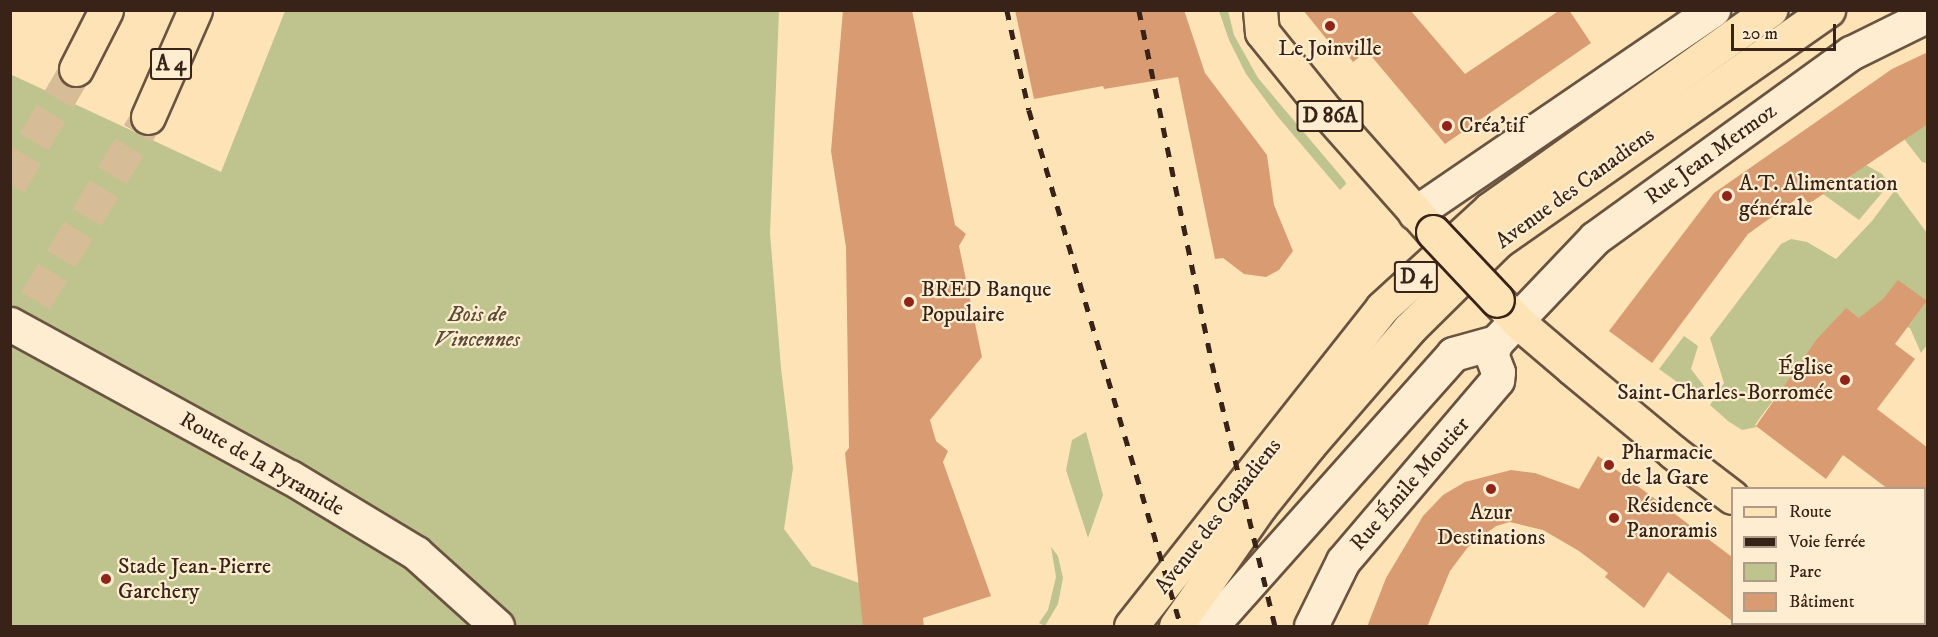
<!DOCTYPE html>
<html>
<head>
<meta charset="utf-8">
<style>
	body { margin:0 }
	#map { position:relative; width:1938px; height:637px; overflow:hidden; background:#fee3b6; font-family:"IM FELL DW Pica",serif }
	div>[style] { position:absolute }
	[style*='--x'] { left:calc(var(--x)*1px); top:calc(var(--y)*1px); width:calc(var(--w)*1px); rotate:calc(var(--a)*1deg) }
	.green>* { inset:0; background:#bfc48e }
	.building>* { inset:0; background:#d99b72 }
	.motorway-tunnel>* { height:33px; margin-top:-16.5px; transform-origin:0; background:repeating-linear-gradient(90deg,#d7bd97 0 33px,transparent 0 49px) }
	.roads { filter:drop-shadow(2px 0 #6a5340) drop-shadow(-2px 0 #6a5340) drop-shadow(0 2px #6a5340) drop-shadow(0 -2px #6a5340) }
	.minor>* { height:33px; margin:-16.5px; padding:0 16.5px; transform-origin:16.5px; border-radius:16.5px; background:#feedd0 }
	.tertiary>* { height:33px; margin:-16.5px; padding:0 16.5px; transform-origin:16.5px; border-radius:16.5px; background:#feedd0 }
	.primary>* { height:33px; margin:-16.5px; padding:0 16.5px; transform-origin:16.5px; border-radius:16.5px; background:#fee3b6 }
	.motorway>* { height:33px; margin:-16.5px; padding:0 16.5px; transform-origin:16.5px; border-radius:16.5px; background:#fee3b6 }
	.rail>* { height:4.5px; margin-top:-2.25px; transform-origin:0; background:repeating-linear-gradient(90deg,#392319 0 10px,transparent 0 20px) }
	.bridges { filter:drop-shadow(2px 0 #392319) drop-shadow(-2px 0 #392319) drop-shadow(0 2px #392319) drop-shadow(0 -2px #392319) }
	.primary-bridge>* { height:33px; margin:-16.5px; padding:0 16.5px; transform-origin:16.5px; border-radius:16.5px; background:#fee3b6 }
	.dots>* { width:16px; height:16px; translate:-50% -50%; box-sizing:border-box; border:3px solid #feedd0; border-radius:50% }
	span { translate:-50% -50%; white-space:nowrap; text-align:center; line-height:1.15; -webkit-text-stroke:4.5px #feedd0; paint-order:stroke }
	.shield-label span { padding:2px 4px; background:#feedd0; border:2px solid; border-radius:4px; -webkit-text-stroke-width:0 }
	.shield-label { font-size:21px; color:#392319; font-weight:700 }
	.poi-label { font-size:22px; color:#392319 }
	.left { translate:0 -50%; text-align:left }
	.right { translate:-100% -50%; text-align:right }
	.street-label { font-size:22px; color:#392319 }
	.park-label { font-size:22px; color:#5a4b36; font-style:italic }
	.frame { position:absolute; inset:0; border:12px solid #392319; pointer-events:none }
	.legend { position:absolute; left:1731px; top:487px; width:195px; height:138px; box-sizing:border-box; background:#feedd0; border:2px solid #af9c87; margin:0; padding:8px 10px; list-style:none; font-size:18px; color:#392319 }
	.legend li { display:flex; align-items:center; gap:12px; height:30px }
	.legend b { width:30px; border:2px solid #af9c87 }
	.scale { position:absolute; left:1731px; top:24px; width:105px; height:27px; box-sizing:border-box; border:3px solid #392319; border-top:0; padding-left:8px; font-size:18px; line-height:21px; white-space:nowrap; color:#392319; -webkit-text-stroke:4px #feedd0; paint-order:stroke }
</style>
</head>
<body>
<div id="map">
	<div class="green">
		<i style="clip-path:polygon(285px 11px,779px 11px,770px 233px,781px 368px,793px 468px,784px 529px,812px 566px,859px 583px,865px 626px,11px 626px,10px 74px,221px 172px)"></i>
		<i style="clip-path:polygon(1219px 11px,1228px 11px,1234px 35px,1258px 78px,1345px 181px,1346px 184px,1340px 190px,1278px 117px,1246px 74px,1229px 40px)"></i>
		<i style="clip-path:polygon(1927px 124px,1927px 163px,1922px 162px,1904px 139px)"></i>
		<i style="clip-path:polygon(1866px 165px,1882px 174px,1888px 182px,1886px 188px,1859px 220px,1823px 194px)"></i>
		<i style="clip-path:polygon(1895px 190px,1927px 233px,1927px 345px,1921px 353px,1910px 328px,1901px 325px,1910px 324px,1927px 301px,1882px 301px,1860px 319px,1851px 312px,1841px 313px,1765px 411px,1755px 425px,1757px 427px,1742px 430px,1728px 421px,1710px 405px,1724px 383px,1710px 338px,1781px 244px,1791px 239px,1807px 242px,1836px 259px,1872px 221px)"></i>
		<i style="clip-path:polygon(1684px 336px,1698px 346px,1691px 369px,1704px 386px,1698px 397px,1659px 369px)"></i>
		<i style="clip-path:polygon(1086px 432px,1103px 495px,1088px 538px,1066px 470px,1072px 440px)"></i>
		<i style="clip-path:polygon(1051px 547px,1058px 556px,1063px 578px,1058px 604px,1045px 626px,1039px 623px,1048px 610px,1056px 577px)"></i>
	</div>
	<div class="building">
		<i style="clip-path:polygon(843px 10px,912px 10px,955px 225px,966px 234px,959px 246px,982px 357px,930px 420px,936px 441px,948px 451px,943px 462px,991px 596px,923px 618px,924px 627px,863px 627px,845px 453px,849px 448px,846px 247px,831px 151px)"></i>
		<i style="clip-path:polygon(1015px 10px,1184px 10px,1205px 73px,1267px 155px,1274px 205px,1293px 251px,1279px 270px,1266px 277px,1244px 274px,1223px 258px,1215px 259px,1178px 77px,1104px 89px,1103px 86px,1034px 99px)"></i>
		<i style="clip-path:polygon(1303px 10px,1411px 11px,1465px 74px,1560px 10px,1569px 10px,1591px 43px,1445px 144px,1367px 51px,1353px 62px,1346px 53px,1341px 57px)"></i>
		<i style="clip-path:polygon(1928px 52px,1928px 124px,1813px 201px,1808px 203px,1802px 195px,1748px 234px,1652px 363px,1609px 331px,1714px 193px,1892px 69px)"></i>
		<i style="clip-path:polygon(1898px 280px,1927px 301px,1895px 344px,1915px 359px,1877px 409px,1928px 448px,1928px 489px,1888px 489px,1843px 455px,1826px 479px,1756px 426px,1817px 339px,1846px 308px,1859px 318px,1883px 299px)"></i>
		<i style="clip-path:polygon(1598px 456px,1732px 557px,1732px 621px,1668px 572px,1644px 608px,1605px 577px,1608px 573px,1579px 551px,1543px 530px,1510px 522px,1496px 526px,1468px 547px,1450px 571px,1427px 627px,1367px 627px,1386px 578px,1423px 516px,1443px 495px,1465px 482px,1511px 470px,1535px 473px,1579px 489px)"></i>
	</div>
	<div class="motorway-tunnel">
		<i style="--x:10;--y:184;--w:133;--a:-60.1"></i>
		<i style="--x:10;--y:342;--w:264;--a:-58.5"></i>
	</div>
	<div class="roads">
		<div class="minor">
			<i style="--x:1311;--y:626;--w:72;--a:-63.8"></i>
			<i style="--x:1343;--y:561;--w:238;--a:-49.6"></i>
			<i style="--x:1497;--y:380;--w:8;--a:-83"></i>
			<i style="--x:1498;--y:372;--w:19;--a:-111"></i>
			<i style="--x:1491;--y:354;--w:13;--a:-67"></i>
		</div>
		<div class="tertiary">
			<i style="--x:1415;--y:213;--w:361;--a:-34.3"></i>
			<i style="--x:10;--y:324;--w:319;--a:28.7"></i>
			<i style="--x:290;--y:477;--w:147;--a:31.1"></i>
			<i style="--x:416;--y:553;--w:109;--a:42"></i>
			<i style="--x:1211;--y:626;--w:364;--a:-48.3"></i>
			<i style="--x:1453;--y:354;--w:45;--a:-15.6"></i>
			<i style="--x:1496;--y:342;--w:144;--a:-46.4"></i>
			<i style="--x:1595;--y:238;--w:316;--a:-35.9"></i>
			<i style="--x:1851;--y:53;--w:86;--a:-26.3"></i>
		</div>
		<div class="primary">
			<i style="--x:1260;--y:10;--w:22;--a:85"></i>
			<i style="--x:1262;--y:32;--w:102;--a:51"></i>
			<i style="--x:1326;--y:111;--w:162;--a:48.5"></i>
			<i style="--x:1497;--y:300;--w:30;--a:46"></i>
			<i style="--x:1518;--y:322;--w:71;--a:40.4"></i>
			<i style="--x:1572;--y:368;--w:131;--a:39.7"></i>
			<i style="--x:1673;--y:452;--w:74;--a:37.3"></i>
			<i style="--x:1901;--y:624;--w:4;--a:27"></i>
			<i style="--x:1131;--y:626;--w:405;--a:-51.7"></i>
			<i style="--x:1382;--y:308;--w:147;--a:-42.5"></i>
			<i style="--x:1490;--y:209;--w:344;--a:-35.4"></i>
			<i style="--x:1176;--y:626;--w:146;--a:-55"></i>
			<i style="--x:1260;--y:506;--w:78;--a:-51.2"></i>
			<i style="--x:1309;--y:445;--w:153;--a:-49.2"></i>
			<i style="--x:1409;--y:329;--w:125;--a:-44.7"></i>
			<i style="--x:1498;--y:241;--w:403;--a:-35"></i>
		</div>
		<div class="motorway">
			<i style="--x:76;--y:69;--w:66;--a:-63"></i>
			<i style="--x:148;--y:117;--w:117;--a:-66.3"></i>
		</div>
	</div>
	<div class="rail">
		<i style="--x:1007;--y:10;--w:102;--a:77.6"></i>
		<i style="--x:1029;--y:110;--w:538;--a:73.59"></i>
		<i style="--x:1139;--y:10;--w:360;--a:78.3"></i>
		<i style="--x:1212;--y:363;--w:270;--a:76.5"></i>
	</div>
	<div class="bridges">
		<div class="primary-bridge">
			<i style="--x:1433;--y:232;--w:93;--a:46.7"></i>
		</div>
	</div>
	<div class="dots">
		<i style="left:1330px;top:26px;background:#8f2418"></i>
		<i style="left:1447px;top:126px;background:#8f2418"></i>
		<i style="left:1727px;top:196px;background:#8f2418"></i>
		<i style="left:909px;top:302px;background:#8f2418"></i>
		<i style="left:1845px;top:380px;background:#8f2418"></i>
		<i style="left:1609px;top:465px;background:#8f2418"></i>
		<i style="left:1491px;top:489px;background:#8f2418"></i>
		<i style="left:1614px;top:518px;background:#8f2418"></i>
		<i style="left:106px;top:579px;background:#8f2418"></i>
	</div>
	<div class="shield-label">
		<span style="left:171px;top:64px">A 4</span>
		<span style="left:1330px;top:116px">D 86A</span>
		<span style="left:1416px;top:277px">D 4</span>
	</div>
	<div class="poi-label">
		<span style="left:1330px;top:49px">Le Joinville</span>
		<span class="left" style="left:1459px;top:126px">Créa'tif</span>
		<span class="left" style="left:1739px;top:196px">A.T. Alimentation<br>générale</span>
		<span class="left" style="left:921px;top:302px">BRED Banque<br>Populaire</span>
		<span class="right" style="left:1833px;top:380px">Église<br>Saint-Charles-Borromée</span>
		<span class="left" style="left:1621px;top:465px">Pharmacie<br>de la Gare</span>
		<span class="left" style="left:1626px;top:518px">Résidence<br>Panoramis</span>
		<span style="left:1491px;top:525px">Azur<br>Destinations</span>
		<span class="left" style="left:118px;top:579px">Stade Jean-Pierre<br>Garchery</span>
	</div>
	<div class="street-label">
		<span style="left:1711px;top:154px;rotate:-36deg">Rue Jean Mermoz</span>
		<span style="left:1575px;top:188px;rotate:-36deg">Avenue des Canadiens</span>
		<span style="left:262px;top:464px;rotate:30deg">Route de la Pyramide</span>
		<span style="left:1410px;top:484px;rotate:-49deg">Rue Émile Moutier</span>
		<span style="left:1218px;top:516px;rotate:-52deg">Avenue des Canadiens</span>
	</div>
	<div class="park-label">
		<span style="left:477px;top:327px">Bois de<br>Vincennes</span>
	</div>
	<div class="frame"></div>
	<ul class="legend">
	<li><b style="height:8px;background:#fee3b6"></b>Route</li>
	<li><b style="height:8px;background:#392319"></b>Voie ferrée</li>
	<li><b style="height:16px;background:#bfc48e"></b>Parc</li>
	<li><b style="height:16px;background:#d99b72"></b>Bâtiment</li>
	</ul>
	<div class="scale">20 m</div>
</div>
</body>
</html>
